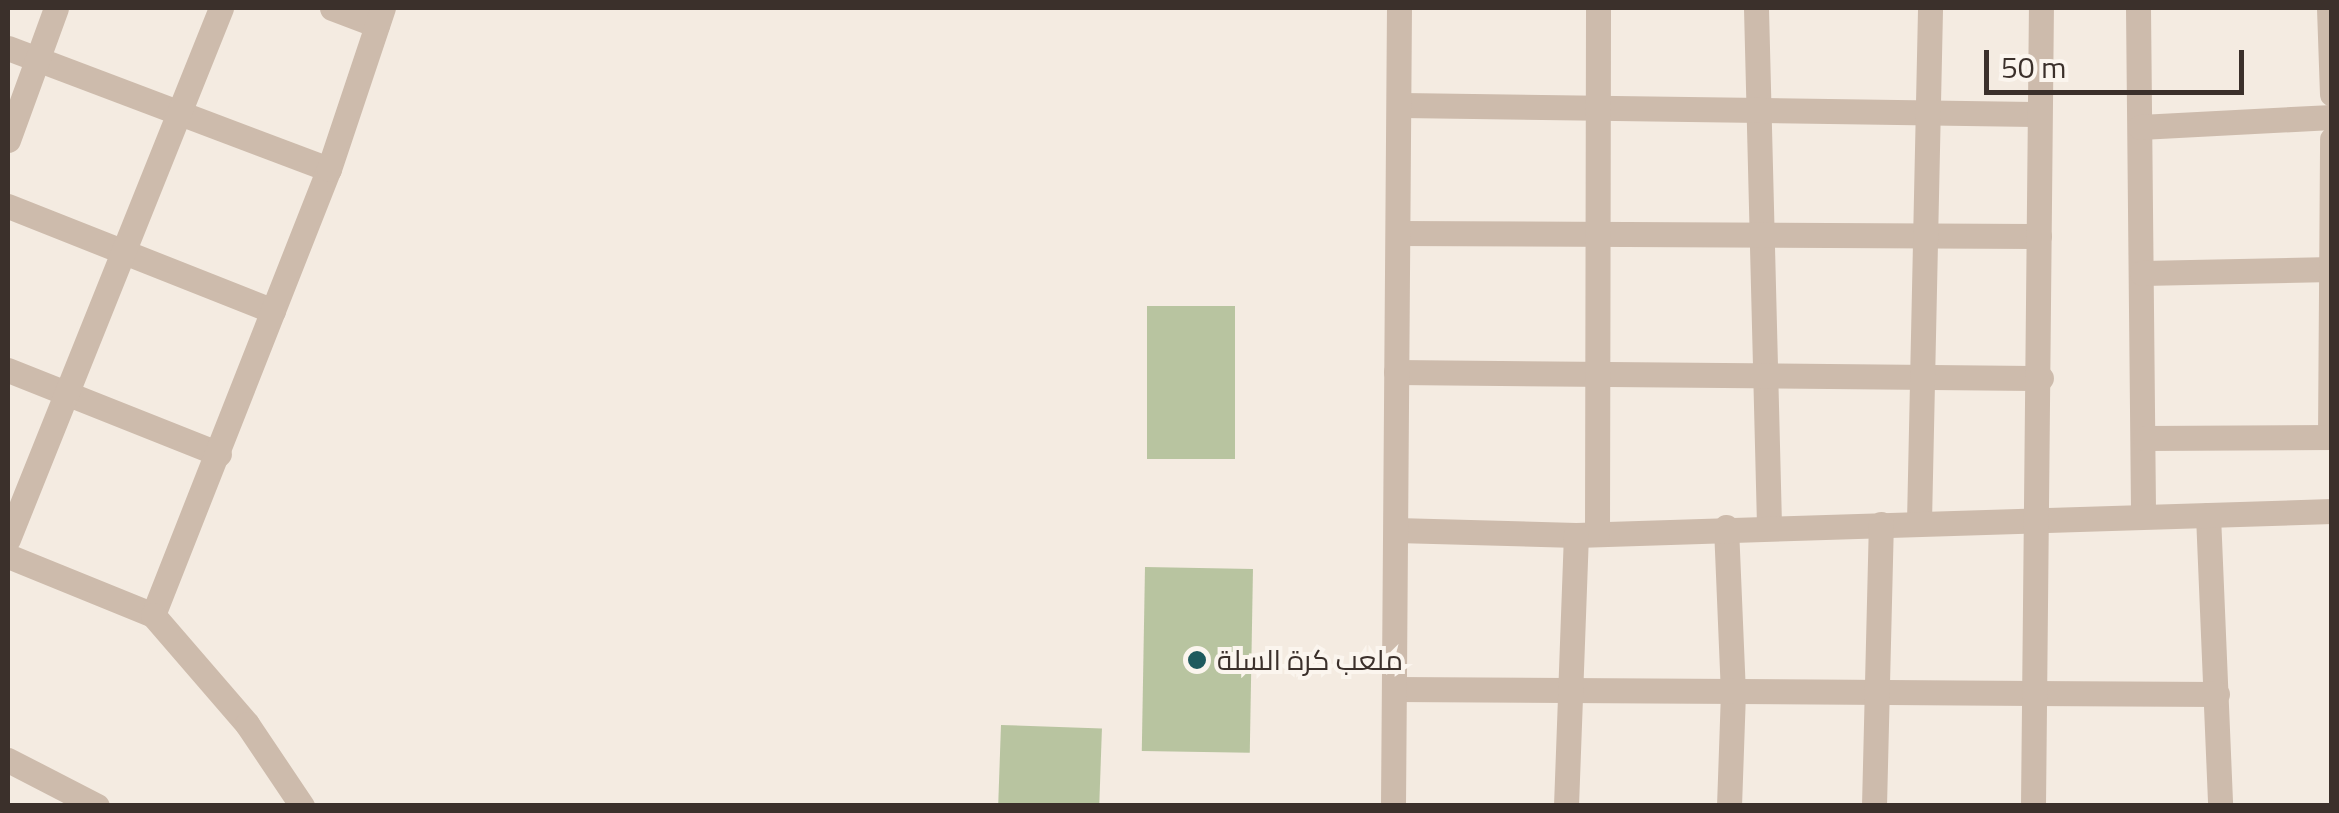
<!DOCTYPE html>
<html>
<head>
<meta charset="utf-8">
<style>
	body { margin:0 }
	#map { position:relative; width:2339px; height:813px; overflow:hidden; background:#f4ebe1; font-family:"Titillium Web",Cairo,sans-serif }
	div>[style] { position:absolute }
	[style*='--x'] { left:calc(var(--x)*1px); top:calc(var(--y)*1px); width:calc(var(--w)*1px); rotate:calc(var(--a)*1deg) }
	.green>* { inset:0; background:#b8c4a0; transform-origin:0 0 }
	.minor>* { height:25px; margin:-12.5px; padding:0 12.5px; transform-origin:12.5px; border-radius:12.5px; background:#cdbbac }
	.dots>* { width:28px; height:28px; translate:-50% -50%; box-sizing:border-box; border:5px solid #fbf5ee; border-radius:50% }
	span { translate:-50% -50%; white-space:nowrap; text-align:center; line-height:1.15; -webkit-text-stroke:8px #fbf5ee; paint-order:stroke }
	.poi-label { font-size:28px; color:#3b302b }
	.left { translate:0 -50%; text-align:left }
	.frame { position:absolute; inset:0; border:10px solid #3b302b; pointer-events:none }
	.scale { position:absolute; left:1984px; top:50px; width:260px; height:45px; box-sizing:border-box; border:5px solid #3b302b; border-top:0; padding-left:12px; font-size:30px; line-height:35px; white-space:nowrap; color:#3b302b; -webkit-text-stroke:8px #fbf5ee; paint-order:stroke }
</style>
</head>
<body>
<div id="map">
	<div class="green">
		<i style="left:1147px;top:306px;width:88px;height:153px"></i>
		<i style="left:1145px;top:567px;width:108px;height:184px;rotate:1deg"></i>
		<i style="left:1001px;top:725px;width:101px;height:80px;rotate:2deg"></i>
	</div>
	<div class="minor">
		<i style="--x:332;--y:8;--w:48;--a:20.7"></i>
		<i style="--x:1756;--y:8;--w:518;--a:88.56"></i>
		<i style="--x:2138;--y:8;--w:506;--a:89.43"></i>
		<i style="--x:2329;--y:8;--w:86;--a:88"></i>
		<i style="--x:8;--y:48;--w:343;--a:20.7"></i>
		<i style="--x:1402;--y:105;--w:636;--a:0.81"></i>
		<i style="--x:2140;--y:127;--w:192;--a:-3"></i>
		<i style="--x:8;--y:140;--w:140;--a:-70"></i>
		<i style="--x:8;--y:206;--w:285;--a:21.6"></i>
		<i style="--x:1398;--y:233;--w:641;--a:0.27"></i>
		<i style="--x:2142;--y:273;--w:190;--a:-1.2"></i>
		<i style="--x:8;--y:370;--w:227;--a:21.7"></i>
		<i style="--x:1396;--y:372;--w:645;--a:0.53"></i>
		<i style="--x:2330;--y:437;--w:298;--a:-89.6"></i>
		<i style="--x:2145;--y:438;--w:187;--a:-0.3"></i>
		<i style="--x:2208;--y:515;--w:291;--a:87.6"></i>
		<i style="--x:1919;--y:522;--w:514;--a:-88.77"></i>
		<i style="--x:1726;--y:527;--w:165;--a:87.6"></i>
		<i style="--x:1733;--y:692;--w:114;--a:92"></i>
		<i style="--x:1396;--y:530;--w:180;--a:1.6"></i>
		<i style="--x:1576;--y:535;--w:756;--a:-1.82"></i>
		<i style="--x:1597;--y:533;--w:525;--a:-89.89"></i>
		<i style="--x:8;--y:539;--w:572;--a:-68.14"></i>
		<i style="--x:8;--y:556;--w:157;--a:22.1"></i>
		<i style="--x:153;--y:615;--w:479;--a:-68.5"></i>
		<i style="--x:329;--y:169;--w:170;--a:-71.5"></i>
		<i style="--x:153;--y:615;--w:144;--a:49.2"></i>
		<i style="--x:247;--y:724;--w:99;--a:56.1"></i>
		<i style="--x:1395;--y:689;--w:822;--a:0.35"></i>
		<i style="--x:8;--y:760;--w:100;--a:27.3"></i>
		<i style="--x:1393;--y:806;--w:798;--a:-89.57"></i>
		<i style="--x:1566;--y:806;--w:271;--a:-87.9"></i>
		<i style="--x:1874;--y:806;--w:282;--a:-88.6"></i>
		<i style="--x:2033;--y:806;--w:798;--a:-89.43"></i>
	</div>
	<div class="dots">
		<i style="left:1197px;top:660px;background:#1f5a5e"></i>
	</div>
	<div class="poi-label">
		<span class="left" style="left:1217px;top:660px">ملعب كرة السلة</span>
	</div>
	<div class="frame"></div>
	<div class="scale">50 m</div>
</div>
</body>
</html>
